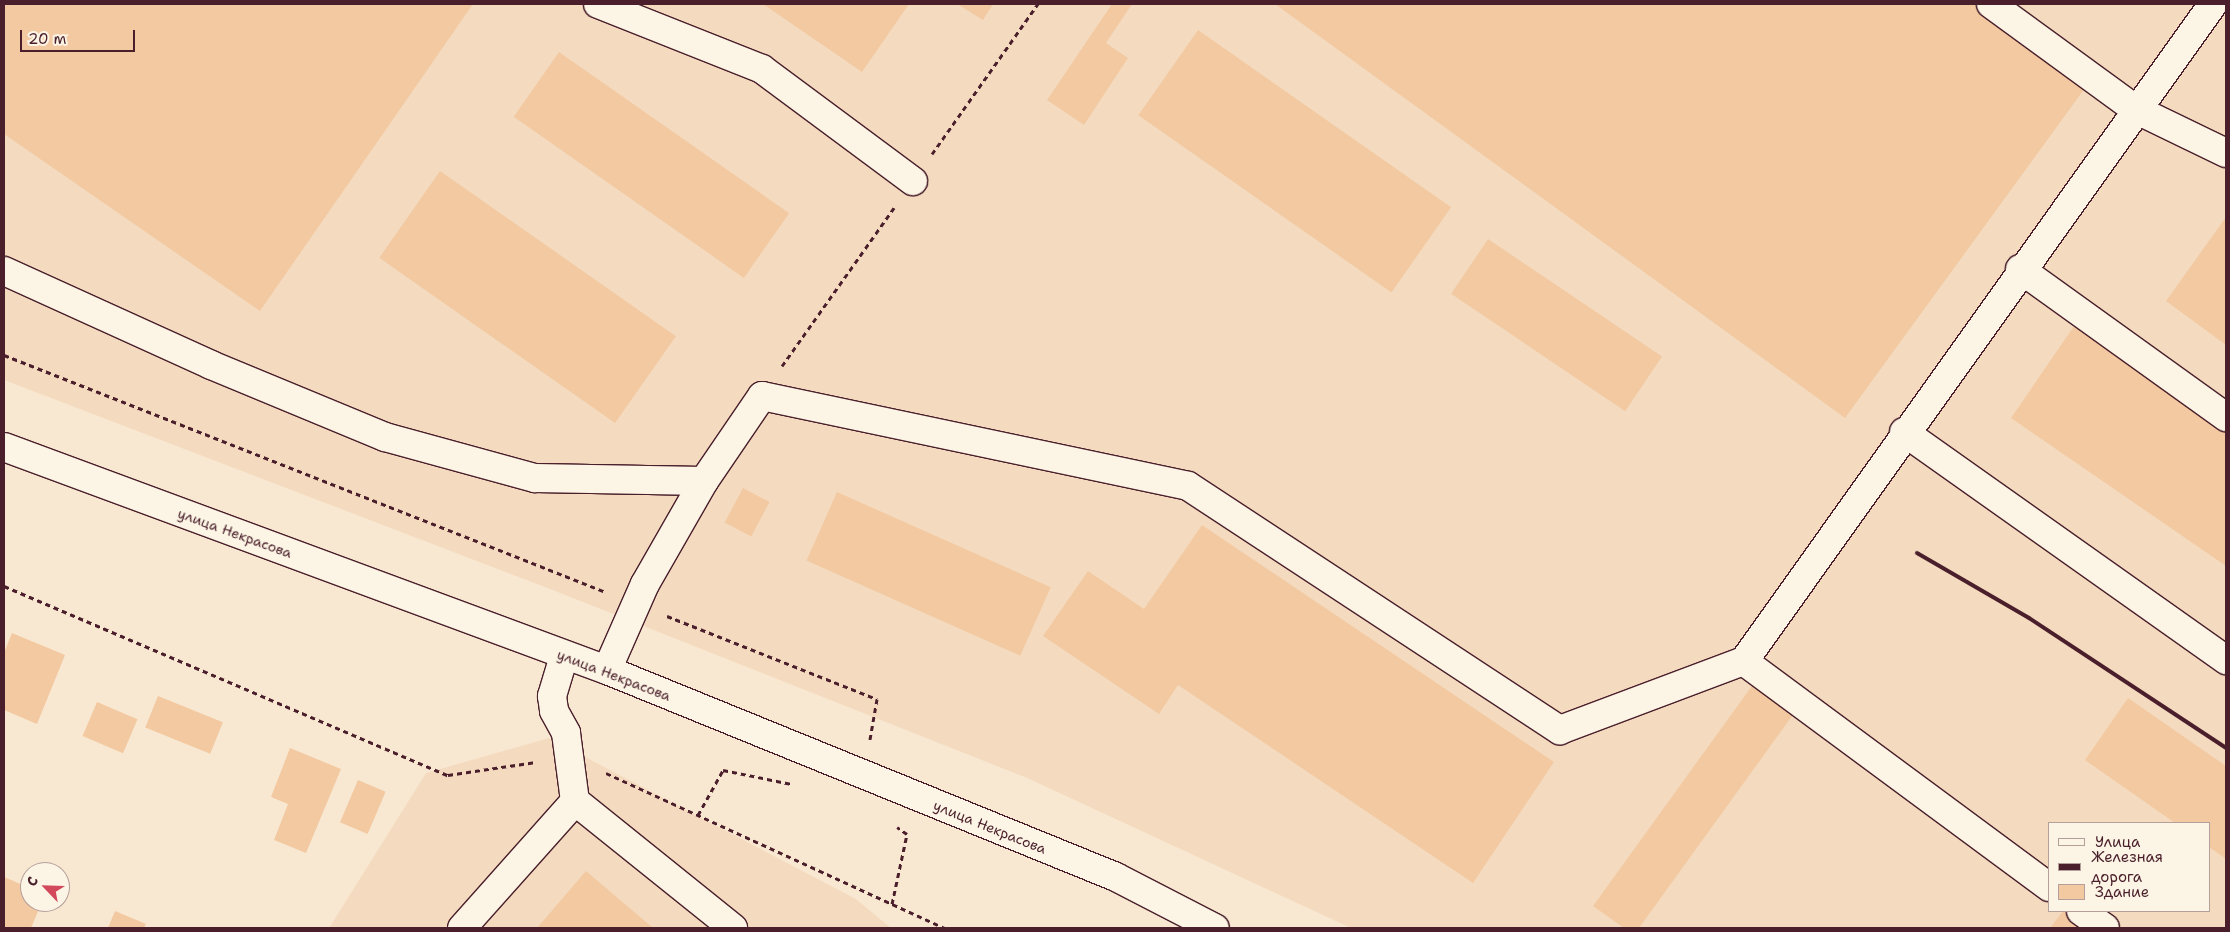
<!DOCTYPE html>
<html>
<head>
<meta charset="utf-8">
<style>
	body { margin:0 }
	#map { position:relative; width:2230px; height:932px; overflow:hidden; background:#f9e8d1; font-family:"Shantell Sans",sans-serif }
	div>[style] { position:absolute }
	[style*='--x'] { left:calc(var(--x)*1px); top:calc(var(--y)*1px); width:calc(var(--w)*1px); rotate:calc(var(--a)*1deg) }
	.built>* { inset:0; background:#f4dbc0 }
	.building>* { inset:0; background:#f2c9a1; transform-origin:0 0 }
	.path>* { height:3px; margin-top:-1.5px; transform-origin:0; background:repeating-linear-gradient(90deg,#4a1f2b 0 5px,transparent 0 9px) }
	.roads { filter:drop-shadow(1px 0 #4a1f2b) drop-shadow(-1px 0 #4a1f2b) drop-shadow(0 1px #4a1f2b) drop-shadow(0 -1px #4a1f2b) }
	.minor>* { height:28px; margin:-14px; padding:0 14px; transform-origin:14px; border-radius:14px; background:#fcf5e5 }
	.major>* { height:28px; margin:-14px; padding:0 14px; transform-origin:14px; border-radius:14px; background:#fcf5e5 }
	.rail>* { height:4px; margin:-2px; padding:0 2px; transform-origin:2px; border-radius:2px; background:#4a1f2b }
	span { translate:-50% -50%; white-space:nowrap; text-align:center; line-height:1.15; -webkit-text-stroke:4px #fcf5e5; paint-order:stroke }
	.street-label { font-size:14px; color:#4a1f2b }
	.frame { position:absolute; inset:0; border:5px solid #4a1f2b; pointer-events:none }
	.legend { position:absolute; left:2048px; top:822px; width:162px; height:90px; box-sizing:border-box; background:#fcf5e5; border:1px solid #b59f9b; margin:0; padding:6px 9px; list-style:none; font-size:15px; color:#4a1f2b }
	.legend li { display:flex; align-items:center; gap:10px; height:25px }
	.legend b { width:25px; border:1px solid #b59f9b }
	.north { position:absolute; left:20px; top:862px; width:50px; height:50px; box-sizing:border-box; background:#fcf5e5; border:1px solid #b59f9b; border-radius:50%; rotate:294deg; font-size:14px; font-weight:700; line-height:20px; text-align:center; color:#4a1f2b }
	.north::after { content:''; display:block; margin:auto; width:18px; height:22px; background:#d1495b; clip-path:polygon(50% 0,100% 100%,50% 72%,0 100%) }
	.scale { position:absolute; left:20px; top:30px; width:115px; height:22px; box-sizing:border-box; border:2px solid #4a1f2b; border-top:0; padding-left:6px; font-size:15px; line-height:18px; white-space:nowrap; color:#4a1f2b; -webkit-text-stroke:4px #fcf5e5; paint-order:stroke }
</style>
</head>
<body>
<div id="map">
	<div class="built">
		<i style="clip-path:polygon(evenodd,4px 4px,2226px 4px,2226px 928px,1351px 928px,1027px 778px,550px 589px,4px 380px,4px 4px,2049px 823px,2209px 823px,2209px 911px,2049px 911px,2049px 823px)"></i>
		<i style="clip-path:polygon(549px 738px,856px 899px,891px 928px,329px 928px,426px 773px)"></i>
	</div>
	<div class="building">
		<i style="clip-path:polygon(4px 4px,473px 4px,260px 311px,4px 134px)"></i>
		<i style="clip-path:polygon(763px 4px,909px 4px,862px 72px)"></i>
		<i style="clip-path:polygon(957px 4px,993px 4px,983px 20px)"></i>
		<i style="clip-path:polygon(1112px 4px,1132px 4px,1106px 43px,1128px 58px,1084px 125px,1047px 100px)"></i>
		<i style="clip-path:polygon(1275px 4px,1977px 4px,2088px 84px,1845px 418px)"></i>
		<i style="left:1198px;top:30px;width:309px;height:104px;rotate:35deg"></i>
		<i style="left:559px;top:52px;width:281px;height:79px;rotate:35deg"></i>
		<i style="left:440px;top:171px;width:288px;height:106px;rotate:35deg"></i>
		<i style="clip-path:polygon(2226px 217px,2226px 345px,2166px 301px)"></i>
		<i style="left:1488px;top:239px;width:210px;height:66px;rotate:34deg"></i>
		<i style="clip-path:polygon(2085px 310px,2226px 407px,2226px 566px,2011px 418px)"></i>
		<i style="left:743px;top:488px;width:30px;height:39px;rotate:28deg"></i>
		<i style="left:837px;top:492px;width:234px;height:75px;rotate:24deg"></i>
		<i style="clip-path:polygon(1202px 525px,1554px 762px,1473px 883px,1178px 685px,1159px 714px,1043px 636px,1088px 571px,1144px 609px)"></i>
		<i style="clip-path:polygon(12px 633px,65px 655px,37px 724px,4px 710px,4px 653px)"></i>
		<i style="clip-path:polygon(1754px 683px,1795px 712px,1639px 928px,1624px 928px,1593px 906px)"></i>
		<i style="left:158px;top:696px;width:70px;height:34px;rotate:22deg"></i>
		<i style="clip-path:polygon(2128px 698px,2226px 766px,2226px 859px,2209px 847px,2209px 823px,2175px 823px,2085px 760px)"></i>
		<i style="left:97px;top:702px;width:44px;height:37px;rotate:23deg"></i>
		<i style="clip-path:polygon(290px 748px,341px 769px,306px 853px,274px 840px,288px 804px,271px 797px)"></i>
		<i style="left:358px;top:780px;width:30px;height:46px;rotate:23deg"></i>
		<i style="clip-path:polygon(586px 871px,653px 928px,537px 928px)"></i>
		<i style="clip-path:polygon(4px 877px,30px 888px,30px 902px,42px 902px,31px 928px,4px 928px)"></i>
		<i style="clip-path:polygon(115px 911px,146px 924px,144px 928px,108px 928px)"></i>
		<i style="clip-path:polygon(2063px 911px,2090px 911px,2114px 928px,2050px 928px)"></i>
	</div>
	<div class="path">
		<i style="--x:932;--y:154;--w:184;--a:-54.8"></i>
		<i style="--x:4;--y:355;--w:647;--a:21.49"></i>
		<i style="--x:782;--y:366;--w:194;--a:-54.7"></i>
		<i style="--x:4;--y:586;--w:483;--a:23.1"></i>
		<i style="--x:448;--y:775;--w:89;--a:-8.4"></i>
		<i style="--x:667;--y:616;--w:226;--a:21.6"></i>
		<i style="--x:877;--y:699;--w:41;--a:99.9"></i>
		<i style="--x:606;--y:773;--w:372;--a:24.6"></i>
		<i style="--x:698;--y:815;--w:51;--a:-60.9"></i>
		<i style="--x:723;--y:770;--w:70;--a:11.5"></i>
		<i style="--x:892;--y:904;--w:72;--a:-77.9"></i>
		<i style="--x:907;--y:834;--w:12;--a:-145"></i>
	</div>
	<div class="roads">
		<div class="minor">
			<i style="--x:598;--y:4;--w:176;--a:21.6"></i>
			<i style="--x:762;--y:69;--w:188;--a:36.6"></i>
			<i style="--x:1991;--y:4;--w:178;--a:36.1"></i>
			<i style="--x:2135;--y:109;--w:101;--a:25.8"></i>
			<i style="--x:2020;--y:269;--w:254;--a:35.7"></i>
			<i style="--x:4;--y:271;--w:227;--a:24.4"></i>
			<i style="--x:211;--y:365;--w:188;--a:22.5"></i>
			<i style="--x:385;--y:437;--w:156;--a:15.3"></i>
			<i style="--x:535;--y:478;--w:169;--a:1"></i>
			<i style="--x:1904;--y:432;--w:395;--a:35.3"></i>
			<i style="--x:564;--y:656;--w:42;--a:106.7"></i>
			<i style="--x:552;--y:696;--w:15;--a:82"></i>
			<i style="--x:554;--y:711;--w:25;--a:61"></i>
			<i style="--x:566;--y:733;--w:69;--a:82.5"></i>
			<i style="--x:575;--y:801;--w:203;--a:38.8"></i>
			<i style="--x:607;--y:670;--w:94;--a:-66.2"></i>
			<i style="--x:645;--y:584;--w:119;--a:-60.2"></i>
			<i style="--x:704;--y:481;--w:103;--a:-55.7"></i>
			<i style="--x:762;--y:396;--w:435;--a:11.9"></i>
			<i style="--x:1188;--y:486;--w:445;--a:33.3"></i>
			<i style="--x:1560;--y:730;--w:197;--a:-20.6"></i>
			<i style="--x:2049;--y:887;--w:380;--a:-143.5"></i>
			<i style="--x:1744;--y:661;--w:807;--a:-54.48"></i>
			<i style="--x:2081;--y:911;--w:29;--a:35"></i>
			<i style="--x:462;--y:928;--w:170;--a:-48.3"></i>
		</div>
		<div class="major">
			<i style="--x:4;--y:447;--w:643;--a:20.3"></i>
			<i style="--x:607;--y:670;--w:549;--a:22.13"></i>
			<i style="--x:1116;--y:877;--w:111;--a:27.3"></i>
		</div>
	</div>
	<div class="rail">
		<i style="--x:1917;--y:553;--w:129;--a:30.1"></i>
		<i style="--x:2029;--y:618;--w:236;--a:33.4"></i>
	</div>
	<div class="street-label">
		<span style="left:235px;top:533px;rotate:20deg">улица Некрасова</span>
		<span style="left:614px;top:675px;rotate:21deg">улица Некрасова</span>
		<span style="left:990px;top:827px;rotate:22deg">улица Некрасова</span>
	</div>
	<div class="frame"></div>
	<ul class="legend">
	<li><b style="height:6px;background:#fcf5e5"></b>Улица</li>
	<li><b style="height:6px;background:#4a1f2b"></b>Железная дорога</li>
	<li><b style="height:14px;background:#f2c9a1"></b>Здание</li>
	</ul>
	<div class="north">С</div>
	<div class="scale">20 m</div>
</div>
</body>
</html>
